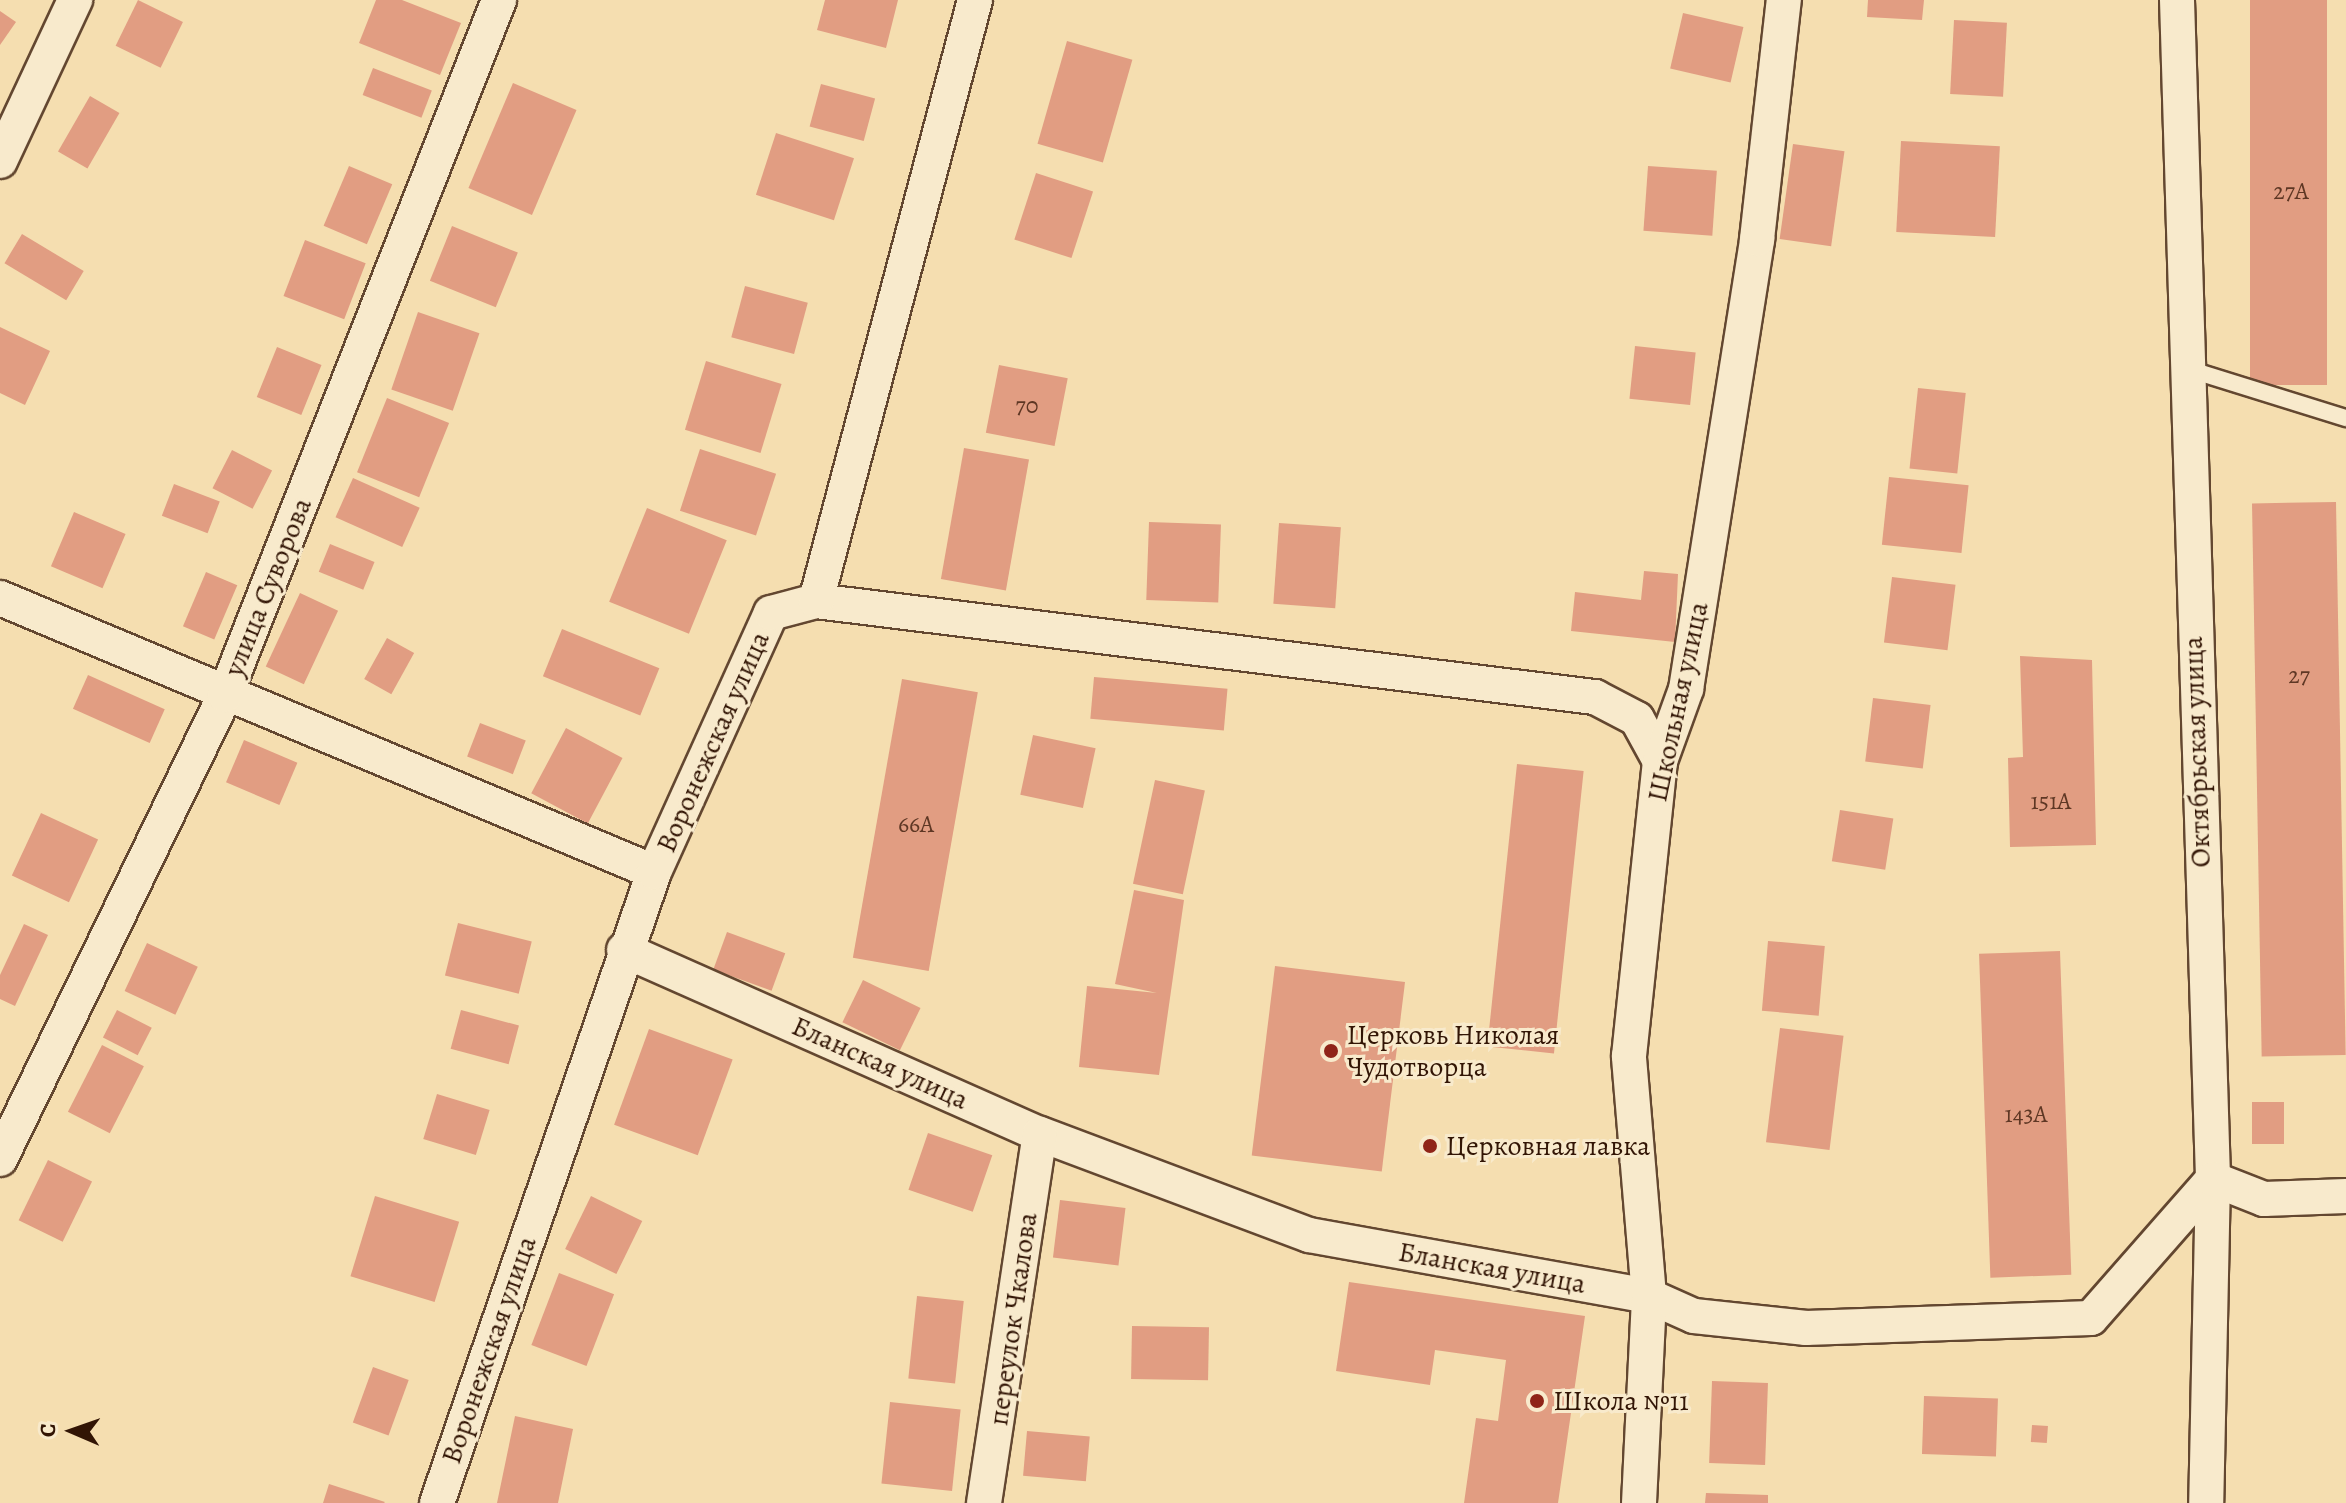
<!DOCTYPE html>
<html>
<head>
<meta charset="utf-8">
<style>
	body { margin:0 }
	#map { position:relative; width:2346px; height:1503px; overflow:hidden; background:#f5deb0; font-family:Alegreya,serif }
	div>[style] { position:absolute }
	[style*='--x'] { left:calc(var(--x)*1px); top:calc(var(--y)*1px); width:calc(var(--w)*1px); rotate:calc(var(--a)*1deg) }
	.building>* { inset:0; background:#e19d82; transform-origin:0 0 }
	.roads { filter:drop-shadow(2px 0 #634730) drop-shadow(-2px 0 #634730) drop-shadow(0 2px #634730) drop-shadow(0 -2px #634730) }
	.service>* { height:16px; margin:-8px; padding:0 8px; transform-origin:8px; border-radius:8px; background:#f8eacc }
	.minor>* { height:34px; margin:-17px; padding:0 17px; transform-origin:17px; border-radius:17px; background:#f8eacc }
	.dots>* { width:22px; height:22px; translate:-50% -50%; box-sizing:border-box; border:4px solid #f8eacc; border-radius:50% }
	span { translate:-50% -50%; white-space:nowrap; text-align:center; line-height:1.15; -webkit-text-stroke:6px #f8eacc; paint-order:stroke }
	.number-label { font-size:24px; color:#5e3724 }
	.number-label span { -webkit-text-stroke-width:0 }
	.street-label { font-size:28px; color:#321505 }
	.poi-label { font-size:28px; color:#321505 }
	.left { translate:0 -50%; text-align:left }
	.north { position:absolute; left:32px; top:1391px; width:80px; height:80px; -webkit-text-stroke:6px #f8eacc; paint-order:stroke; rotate:272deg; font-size:22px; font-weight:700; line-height:32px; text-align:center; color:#321505 }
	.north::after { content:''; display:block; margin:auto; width:28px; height:36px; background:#321505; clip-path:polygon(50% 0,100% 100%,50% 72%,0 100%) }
</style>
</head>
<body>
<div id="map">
	<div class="building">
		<i style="left:138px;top:0;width:50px;height:51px;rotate:26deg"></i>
		<i style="clip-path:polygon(376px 0,402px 0,461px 23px,440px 75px,359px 43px)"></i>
		<i style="clip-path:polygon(825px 0,898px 0,886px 48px,817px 30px)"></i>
		<i style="clip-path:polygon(1868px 0,1924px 0,1922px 20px,1867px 17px)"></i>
		<i style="left:2250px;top:0;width:77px;height:385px"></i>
		<i style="clip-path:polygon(0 11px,16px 22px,0 45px)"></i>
		<i style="left:1683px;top:13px;width:62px;height:57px;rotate:13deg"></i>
		<i style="left:1954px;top:20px;width:53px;height:74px;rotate:3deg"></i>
		<i style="left:1067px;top:41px;width:68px;height:107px;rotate:16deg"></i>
		<i style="left:373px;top:68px;width:63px;height:29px;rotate:21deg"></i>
		<i style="left:513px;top:83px;width:69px;height:114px;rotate:23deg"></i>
		<i style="left:821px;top:84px;width:56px;height:44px;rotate:15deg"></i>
		<i style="left:90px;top:96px;width:34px;height:64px;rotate:30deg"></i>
		<i style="left:776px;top:133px;width:82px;height:65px;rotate:18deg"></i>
		<i style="left:1901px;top:141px;width:99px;height:91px;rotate:3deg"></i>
		<i style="left:1793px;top:144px;width:52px;height:96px;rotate:8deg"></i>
		<i style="left:349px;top:166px;width:47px;height:65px;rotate:23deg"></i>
		<i style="left:1648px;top:166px;width:69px;height:65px;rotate:4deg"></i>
		<i style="left:1036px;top:173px;width:60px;height:70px;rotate:18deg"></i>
		<i style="left:452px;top:226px;width:71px;height:59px;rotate:22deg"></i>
		<i style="left:22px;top:234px;width:72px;height:34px;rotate:31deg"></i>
		<i style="left:305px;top:240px;width:65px;height:60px;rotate:21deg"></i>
		<i style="left:745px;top:286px;width:65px;height:53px;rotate:15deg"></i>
		<i style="left:418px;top:312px;width:65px;height:82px;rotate:19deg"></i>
		<i style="clip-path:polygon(0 327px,50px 351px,25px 405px,0 393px)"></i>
		<i style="left:1635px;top:346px;width:61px;height:53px;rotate:6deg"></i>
		<i style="left:277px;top:347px;width:48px;height:54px;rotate:22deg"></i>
		<i style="left:706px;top:361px;width:79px;height:72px;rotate:17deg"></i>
		<i style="left:999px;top:365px;width:70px;height:69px;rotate:11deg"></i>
		<i style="left:1918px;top:388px;width:48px;height:81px;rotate:6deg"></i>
		<i style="left:387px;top:398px;width:67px;height:80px;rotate:22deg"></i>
		<i style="left:964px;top:448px;width:66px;height:133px;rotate:10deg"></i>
		<i style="left:700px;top:449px;width:80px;height:65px;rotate:18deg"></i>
		<i style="left:232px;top:450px;width:45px;height:43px;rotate:27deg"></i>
		<i style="left:1889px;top:477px;width:80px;height:68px;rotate:6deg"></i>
		<i style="left:353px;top:478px;width:73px;height:43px;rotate:24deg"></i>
		<i style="left:174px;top:484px;width:49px;height:34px;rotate:21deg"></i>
		<i style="left:2336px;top:502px;width:553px;height:84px;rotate:89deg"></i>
		<i style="left:647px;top:508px;width:86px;height:101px;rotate:22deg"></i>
		<i style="left:74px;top:512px;width:56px;height:59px;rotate:23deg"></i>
		<i style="left:1149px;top:522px;width:72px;height:78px;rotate:2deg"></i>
		<i style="left:1279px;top:523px;width:62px;height:81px;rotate:4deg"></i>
		<i style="left:330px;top:544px;width:48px;height:30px;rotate:22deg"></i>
		<i style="clip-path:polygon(1644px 571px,1678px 574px,1675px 642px,1571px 631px,1575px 592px,1641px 600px)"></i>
		<i style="left:206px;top:572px;width:34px;height:59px;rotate:23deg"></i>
		<i style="left:1892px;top:577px;width:64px;height:66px;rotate:7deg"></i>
		<i style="left:300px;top:593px;width:42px;height:81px;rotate:25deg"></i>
		<i style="left:562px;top:629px;width:105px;height:51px;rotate:22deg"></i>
		<i style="left:387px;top:638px;width:31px;height:47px;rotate:29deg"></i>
		<i style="clip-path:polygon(2020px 656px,2092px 660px,2096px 845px,2010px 847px,2008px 758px,2023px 757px)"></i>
		<i style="left:88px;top:675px;width:84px;height:37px;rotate:24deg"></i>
		<i style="left:1094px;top:677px;width:134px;height:42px;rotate:5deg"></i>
		<i style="left:902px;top:679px;width:77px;height:283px;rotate:10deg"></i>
		<i style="left:1873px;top:698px;width:58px;height:64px;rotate:7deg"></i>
		<i style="left:480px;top:723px;width:49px;height:36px;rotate:21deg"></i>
		<i style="left:566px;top:728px;width:64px;height:74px;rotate:28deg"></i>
		<i style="left:1033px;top:735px;width:64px;height:61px;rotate:12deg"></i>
		<i style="left:244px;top:740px;width:58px;height:46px;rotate:23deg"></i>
		<i style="left:1517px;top:764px;width:67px;height:284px;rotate:6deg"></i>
		<i style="left:1155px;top:780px;width:51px;height:106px;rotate:12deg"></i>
		<i style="left:1840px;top:810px;width:54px;height:52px;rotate:9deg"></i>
		<i style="left:41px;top:813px;width:63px;height:69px;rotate:25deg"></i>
		<i style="clip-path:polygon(1134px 890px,1184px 900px,1159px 1075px,1079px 1067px,1087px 986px,1157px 993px,1115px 984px)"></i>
		<i style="left:458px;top:923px;width:76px;height:54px;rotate:14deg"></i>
		<i style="clip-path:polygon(24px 924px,48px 935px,15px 1006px,0 999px,0 975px)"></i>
		<i style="left:727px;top:932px;width:62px;height:40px;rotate:20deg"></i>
		<i style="left:1768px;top:941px;width:57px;height:70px;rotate:5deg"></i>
		<i style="left:147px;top:943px;width:56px;height:53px;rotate:25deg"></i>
		<i style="left:2060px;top:951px;width:324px;height:81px;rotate:88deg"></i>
		<i style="left:1275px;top:966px;width:131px;height:191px;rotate:7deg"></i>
		<i style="left:863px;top:980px;width:64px;height:47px;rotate:26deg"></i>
		<i style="left:117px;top:1010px;width:39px;height:31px;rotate:27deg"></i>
		<i style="left:461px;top:1010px;width:60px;height:40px;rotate:15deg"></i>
		<i style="left:1780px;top:1028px;width:64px;height:115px;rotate:7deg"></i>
		<i style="left:649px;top:1029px;width:89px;height:102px;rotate:20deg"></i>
		<i style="left:102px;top:1045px;width:47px;height:75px;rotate:27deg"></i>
		<i style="left:437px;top:1094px;width:55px;height:47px;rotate:17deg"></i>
		<i style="left:2252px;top:1102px;width:32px;height:42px"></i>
		<i style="left:928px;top:1133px;width:68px;height:60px;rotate:19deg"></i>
		<i style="left:48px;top:1160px;width:49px;height:67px;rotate:26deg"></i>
		<i style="left:375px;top:1196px;width:88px;height:84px;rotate:17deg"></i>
		<i style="left:591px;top:1196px;width:57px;height:59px;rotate:26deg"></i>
		<i style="left:1060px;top:1200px;width:66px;height:58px;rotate:7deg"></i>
		<i style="left:559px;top:1273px;width:59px;height:77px;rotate:21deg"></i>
		<i style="clip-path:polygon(1349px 1282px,1585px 1316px,1558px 1503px,1464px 1503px,1476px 1418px,1498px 1421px,1506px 1360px,1435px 1350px,1430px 1385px,1336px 1371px)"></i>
		<i style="left:917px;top:1296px;width:47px;height:83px;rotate:6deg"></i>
		<i style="left:1132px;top:1326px;width:77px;height:53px;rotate:1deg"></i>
		<i style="left:373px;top:1367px;width:38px;height:59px;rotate:20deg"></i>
		<i style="left:1712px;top:1381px;width:56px;height:82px;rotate:2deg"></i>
		<i style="left:1924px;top:1396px;width:74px;height:58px;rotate:2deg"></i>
		<i style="left:890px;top:1402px;width:71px;height:82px;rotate:6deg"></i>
		<i style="clip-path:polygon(515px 1416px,573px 1429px,558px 1503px,497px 1503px)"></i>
		<i style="left:2032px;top:1425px;width:16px;height:17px;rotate:4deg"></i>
		<i style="left:1027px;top:1431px;width:63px;height:45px;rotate:5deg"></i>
		<i style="clip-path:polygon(329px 1484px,385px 1502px,384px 1503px,323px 1503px)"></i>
		<i style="clip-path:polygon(1706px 1493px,1768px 1495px,1768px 1503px,1705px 1503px)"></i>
	</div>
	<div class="roads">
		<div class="service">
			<i style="--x:2185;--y:368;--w:169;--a:17.3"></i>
		</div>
		<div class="minor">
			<i style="--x:2177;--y:0;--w:1180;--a:88.25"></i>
			<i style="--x:2213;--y:1179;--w:324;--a:91.2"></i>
			<i style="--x:0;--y:161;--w:178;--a:-65"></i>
			<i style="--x:0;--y:598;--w:709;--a:22.73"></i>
			<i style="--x:816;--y:601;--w:785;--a:7.03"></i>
			<i style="--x:1595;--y:697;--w:47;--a:27.6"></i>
			<i style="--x:1637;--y:719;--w:48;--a:61.3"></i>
			<i style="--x:624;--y:950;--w:455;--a:23.9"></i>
			<i style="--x:1040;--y:1134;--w:287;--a:20.6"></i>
			<i style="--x:1309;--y:1235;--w:345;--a:10.2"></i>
			<i style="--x:1649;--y:1296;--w:49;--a:24"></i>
			<i style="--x:1694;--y:1316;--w:113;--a:6.1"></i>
			<i style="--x:1806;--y:1328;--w:285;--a:-2"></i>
			<i style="--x:2091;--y:1318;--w:185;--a:-48.7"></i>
			<i style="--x:2213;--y:1179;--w:55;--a:21.4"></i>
			<i style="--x:2264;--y:1199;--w:82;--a:-2.1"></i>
			<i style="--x:0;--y:1159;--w:516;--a:-64.13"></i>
			<i style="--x:225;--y:695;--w:747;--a:-68.48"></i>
			<i style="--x:437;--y:1503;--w:667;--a:-71.02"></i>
			<i style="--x:654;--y:872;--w:284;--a:-65.7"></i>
			<i style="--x:771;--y:613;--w:47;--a:-14.9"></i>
			<i style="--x:816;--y:601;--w:622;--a:-75.18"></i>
			<i style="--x:984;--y:1503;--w:373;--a:-81.4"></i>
			<i style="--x:1639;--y:1503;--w:207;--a:-87.2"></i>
			<i style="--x:1649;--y:1296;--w:241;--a:-94.8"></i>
			<i style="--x:1629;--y:1056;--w:297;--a:-84"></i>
			<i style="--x:1660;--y:761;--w:77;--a:-70.1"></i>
			<i style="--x:1686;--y:689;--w:456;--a:-81"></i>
			<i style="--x:1757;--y:239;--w:241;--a:-83.6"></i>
		</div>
	</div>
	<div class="dots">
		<i style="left:1331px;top:1051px;background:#8f2418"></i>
		<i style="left:1430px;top:1146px;background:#8f2418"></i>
		<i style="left:1537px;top:1401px;background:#8f2418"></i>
	</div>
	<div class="number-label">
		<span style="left:2291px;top:192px">27А</span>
		<span style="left:1027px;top:406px">70</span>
		<span style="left:2299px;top:676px">27</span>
		<span style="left:2051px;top:802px">151А</span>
		<span style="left:916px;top:825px">66А</span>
		<span style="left:2026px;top:1115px">143А</span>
	</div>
	<div class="street-label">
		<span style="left:268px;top:587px;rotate:-68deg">улица Суворова</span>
		<span style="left:1678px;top:702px;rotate:-78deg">Школьная улица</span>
		<span style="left:713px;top:742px;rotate:-66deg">Воронежская улица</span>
		<span style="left:2197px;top:752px;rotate:-92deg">Октябрьская улица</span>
		<span style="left:880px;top:1063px;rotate:24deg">Бланская улица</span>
		<span style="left:1492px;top:1268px;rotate:10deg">Бланская улица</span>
		<span style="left:1013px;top:1319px;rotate:-82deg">переулок Чкалова</span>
		<span style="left:489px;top:1350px;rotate:-71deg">Воронежская улица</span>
	</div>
	<div class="poi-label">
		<span class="left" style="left:1347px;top:1051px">Церковь Николая<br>Чудотворца</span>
		<span class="left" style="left:1446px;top:1146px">Церковная лавка</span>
		<span class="left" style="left:1553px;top:1401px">Школа №11</span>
	</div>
	<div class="north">С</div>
</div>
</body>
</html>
